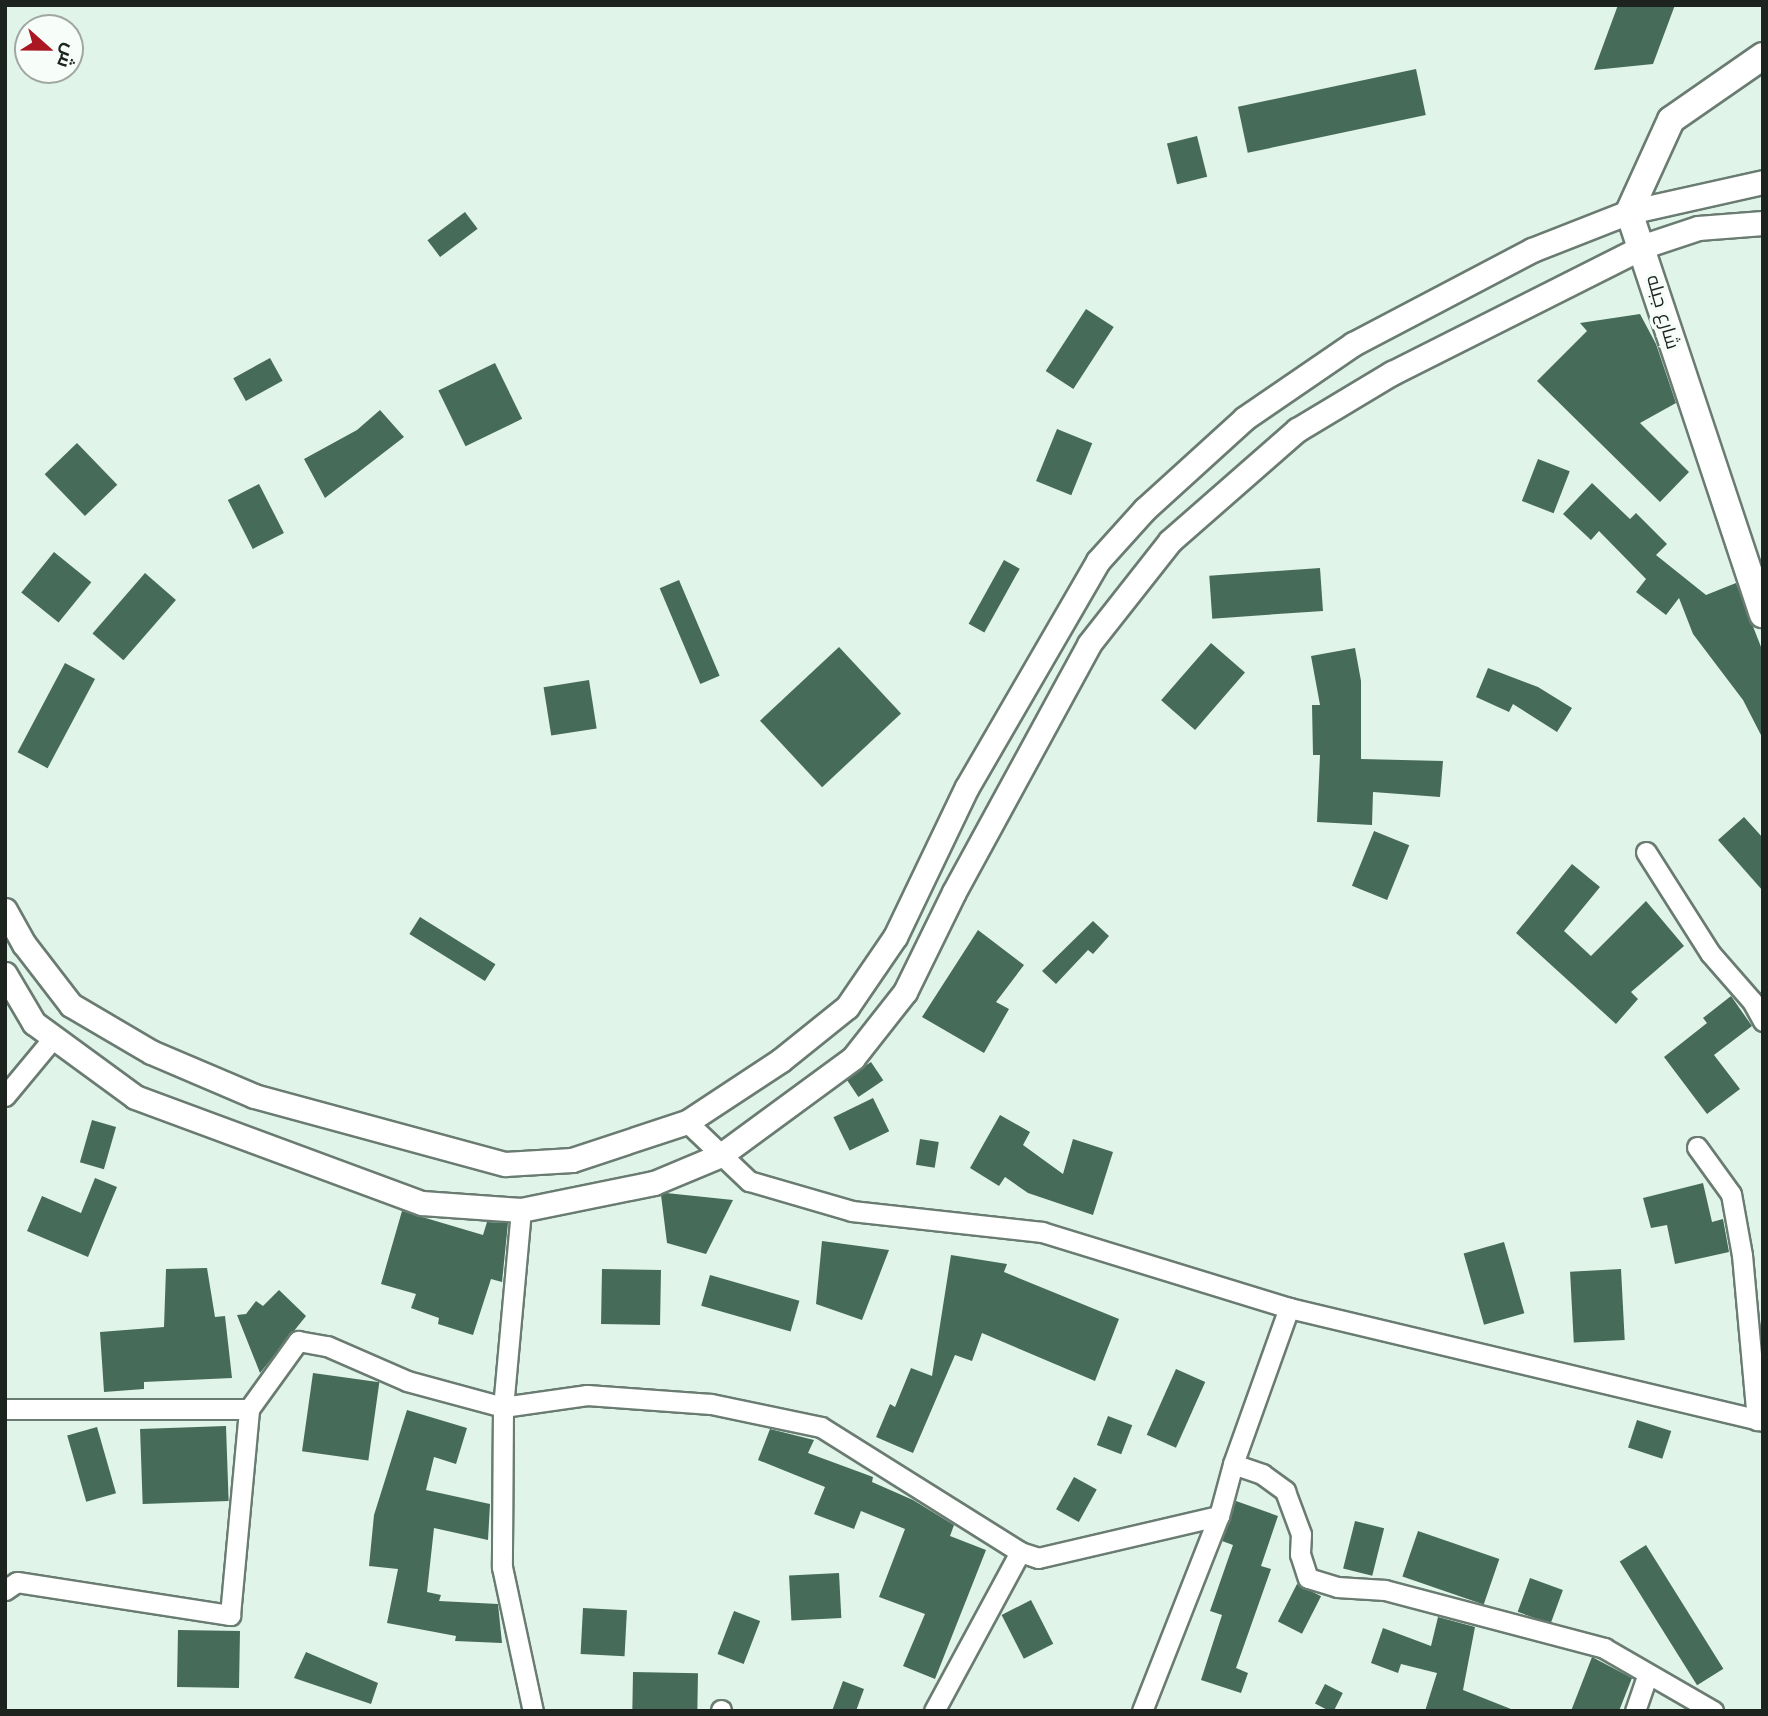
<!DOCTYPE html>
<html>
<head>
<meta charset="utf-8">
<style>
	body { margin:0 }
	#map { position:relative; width:1768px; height:1716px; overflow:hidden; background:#e1f4ea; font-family:"Work Sans",Cairo,sans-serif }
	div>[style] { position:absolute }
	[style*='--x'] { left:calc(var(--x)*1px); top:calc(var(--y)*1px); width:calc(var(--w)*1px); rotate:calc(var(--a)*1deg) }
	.building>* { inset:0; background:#476b59; transform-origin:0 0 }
	.roads { filter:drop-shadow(2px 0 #6a7c72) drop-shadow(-2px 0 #6a7c72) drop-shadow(0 2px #6a7c72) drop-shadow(0 -2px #6a7c72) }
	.minor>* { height:19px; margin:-9.5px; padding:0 9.5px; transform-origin:9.5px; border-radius:9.5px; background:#fff }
	.tertiary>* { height:23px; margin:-11.5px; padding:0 11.5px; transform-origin:11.5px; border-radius:11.5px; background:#fff }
	.secondary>* { height:26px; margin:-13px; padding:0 13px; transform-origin:13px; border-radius:13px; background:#fff }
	span { translate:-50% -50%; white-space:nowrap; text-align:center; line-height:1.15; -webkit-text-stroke:7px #f7fefa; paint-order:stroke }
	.street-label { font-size:19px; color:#1d2420 }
	.frame { position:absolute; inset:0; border:7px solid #1d2420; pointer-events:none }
	.north { position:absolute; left:14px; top:14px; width:70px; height:70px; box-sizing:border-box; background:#f7fefa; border:2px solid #a0a7a3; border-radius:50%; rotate:111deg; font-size:19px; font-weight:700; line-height:28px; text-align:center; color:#1d2420 }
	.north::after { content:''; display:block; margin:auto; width:24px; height:32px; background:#aa1622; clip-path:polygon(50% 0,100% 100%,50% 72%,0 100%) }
</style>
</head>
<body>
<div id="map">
	<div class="building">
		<i style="clip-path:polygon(1618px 5px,1675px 5px,1653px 64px,1594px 70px)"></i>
		<i style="left:1416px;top:69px;width:47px;height:182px;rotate:78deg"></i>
		<i style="left:1197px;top:136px;width:42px;height:31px;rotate:76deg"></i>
		<i style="left:465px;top:212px;width:21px;height:47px;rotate:53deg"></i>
		<i style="left:1086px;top:309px;width:33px;height:74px;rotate:33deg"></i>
		<i style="clip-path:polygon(1640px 314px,1656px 344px,1676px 403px,1640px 423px,1689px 472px,1660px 502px,1537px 381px,1587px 331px,1580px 323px)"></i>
		<i style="left:270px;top:358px;width:26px;height:42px;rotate:61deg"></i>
		<i style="left:495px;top:363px;width:62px;height:63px;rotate:64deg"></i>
		<i style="clip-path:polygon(380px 410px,404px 437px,325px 498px,304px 459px,357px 430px)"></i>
		<i style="left:1057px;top:429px;width:38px;height:56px;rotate:22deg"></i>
		<i style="left:77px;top:443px;width:58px;height:45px;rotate:46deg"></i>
		<i style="left:1538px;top:459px;width:34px;height:45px;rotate:21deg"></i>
		<i style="clip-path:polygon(1592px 483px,1630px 519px,1636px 513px,1667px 544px,1656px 555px,1706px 595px,1736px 583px,1763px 652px,1763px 739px,1743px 700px,1693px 634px,1679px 598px,1666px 615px,1636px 592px,1646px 579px,1599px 531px,1591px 540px,1563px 514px)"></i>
		<i style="left:259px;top:484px;width:55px;height:35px;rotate:63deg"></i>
		<i style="left:54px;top:552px;width:48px;height:52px;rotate:39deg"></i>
		<i style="left:1004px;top:560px;width:18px;height:73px;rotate:29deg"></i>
		<i style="left:1320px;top:568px;width:43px;height:111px;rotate:86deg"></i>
		<i style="left:145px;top:573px;width:41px;height:80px;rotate:41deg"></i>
		<i style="left:679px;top:580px;width:104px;height:21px;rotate:67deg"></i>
		<i style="left:1211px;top:643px;width:45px;height:76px;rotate:41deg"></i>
		<i style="left:839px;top:647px;width:91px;height:108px;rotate:47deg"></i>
		<i style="clip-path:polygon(1355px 648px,1361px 681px,1361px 759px,1443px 761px,1440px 797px,1373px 792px,1372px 825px,1317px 822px,1320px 755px,1313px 755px,1312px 705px,1320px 705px,1311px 656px)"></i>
		<i style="left:65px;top:663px;width:34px;height:101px;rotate:28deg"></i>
		<i style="clip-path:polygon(1488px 668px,1538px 687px,1572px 708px,1557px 732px,1513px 704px,1509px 712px,1476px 697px)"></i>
		<i style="left:589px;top:680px;width:49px;height:46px;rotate:81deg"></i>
		<i style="clip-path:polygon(1744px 817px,1763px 838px,1763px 891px,1718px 840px)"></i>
		<i style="left:1374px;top:831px;width:38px;height:59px;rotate:22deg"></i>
		<i style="clip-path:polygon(1572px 864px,1600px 887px,1564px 931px,1591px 956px,1646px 901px,1684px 946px,1631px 992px,1638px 999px,1616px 1024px,1516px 933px)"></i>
		<i style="left:420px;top:917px;width:89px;height:20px;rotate:32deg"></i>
		<i style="clip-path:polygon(1093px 921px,1109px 936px,1093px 954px,1088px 950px,1056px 984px,1042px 971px)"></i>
		<i style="clip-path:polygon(978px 930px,1024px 965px,996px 1002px,1009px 1009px,984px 1053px,922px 1017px)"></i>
		<i style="clip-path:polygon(1731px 996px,1752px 1026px,1714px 1055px,1740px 1089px,1707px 1114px,1664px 1057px,1707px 1023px,1703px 1018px)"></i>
		<i style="left:871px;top:1062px;width:22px;height:30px;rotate:56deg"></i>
		<i style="left:873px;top:1098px;width:37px;height:44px;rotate:64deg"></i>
		<i style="clip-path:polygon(1000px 1115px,1030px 1132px,1023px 1145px,1063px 1174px,1073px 1139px,1113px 1152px,1093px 1215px,1028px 1193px,1005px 1177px,999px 1186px,970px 1168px)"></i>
		<i style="left:92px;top:1120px;width:25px;height:44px;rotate:16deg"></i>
		<i style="left:920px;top:1139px;width:19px;height:26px;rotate:9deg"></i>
		<i style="clip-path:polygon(95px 1178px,117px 1187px,88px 1257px,27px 1231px,42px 1196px,81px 1213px)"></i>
		<i style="clip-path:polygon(1703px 1183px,1712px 1222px,1723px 1219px,1729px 1252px,1675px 1264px,1667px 1225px,1651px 1228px,1643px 1198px)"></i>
		<i style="clip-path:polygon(666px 1193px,733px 1200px,706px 1254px,667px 1243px,661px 1195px)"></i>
		<i style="clip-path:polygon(402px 1211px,483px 1235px,487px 1222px,508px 1223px,502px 1282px,491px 1279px,473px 1335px,438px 1324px,439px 1318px,411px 1308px,416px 1294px,381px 1284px)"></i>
		<i style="clip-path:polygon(822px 1241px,889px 1250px,862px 1320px,816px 1304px)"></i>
		<i style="left:1504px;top:1242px;width:74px;height:42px;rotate:74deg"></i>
		<i style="clip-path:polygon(951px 1255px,1007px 1264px,1004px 1272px,1119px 1319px,1095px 1381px,982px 1333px,972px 1361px,955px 1355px,913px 1453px,876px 1437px,890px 1404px,895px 1407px,911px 1368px,932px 1376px)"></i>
		<i style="clip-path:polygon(207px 1268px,215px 1317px,225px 1316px,232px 1378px,144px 1382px,144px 1389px,104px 1392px,100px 1332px,164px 1327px,166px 1269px)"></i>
		<i style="left:602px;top:1269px;width:59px;height:55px;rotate:1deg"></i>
		<i style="left:1621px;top:1269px;width:71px;height:51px;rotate:87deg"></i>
		<i style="left:710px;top:1275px;width:93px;height:32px;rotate:16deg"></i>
		<i style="clip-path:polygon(279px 1290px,306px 1316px,260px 1373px,237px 1315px,246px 1314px,256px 1301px,263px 1306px)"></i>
		<i style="left:1176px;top:1369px;width:32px;height:72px;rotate:24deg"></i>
		<i style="left:313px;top:1373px;width:67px;height:79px;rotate:8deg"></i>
		<i style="clip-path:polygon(407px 1410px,467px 1428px,456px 1464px,434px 1457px,426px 1490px,490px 1504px,488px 1540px,434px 1528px,427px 1592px,441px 1595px,439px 1601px,498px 1604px,502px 1643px,455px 1641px,456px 1636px,387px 1623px,398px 1569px,369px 1566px,374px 1515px)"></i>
		<i style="left:1108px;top:1416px;width:26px;height:31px;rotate:21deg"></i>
		<i style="left:1637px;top:1420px;width:36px;height:29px;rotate:18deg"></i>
		<i style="left:226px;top:1426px;width:75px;height:86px;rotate:88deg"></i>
		<i style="left:97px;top:1427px;width:69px;height:31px;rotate:74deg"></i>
		<i style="clip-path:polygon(770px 1429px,814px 1440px,808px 1453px,873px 1477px,872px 1482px,913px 1500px,954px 1525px,950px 1536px,986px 1550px,935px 1679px,903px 1666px,925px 1614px,879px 1597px,905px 1529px,861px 1511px,854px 1529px,814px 1514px,825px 1487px,758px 1460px)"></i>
		<i style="left:1074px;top:1477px;width:26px;height:37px;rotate:29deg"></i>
		<i style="clip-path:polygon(1236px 1501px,1278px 1516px,1261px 1566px,1271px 1569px,1236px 1668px,1248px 1673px,1241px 1693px,1201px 1680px,1222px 1615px,1210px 1611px,1233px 1545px,1222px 1541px)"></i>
		<i style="left:1355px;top:1521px;width:30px;height:49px;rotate:14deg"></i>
		<i style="left:1418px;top:1531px;width:86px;height:48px;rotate:19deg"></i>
		<i style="left:1646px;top:1545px;width:146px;height:31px;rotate:58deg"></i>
		<i style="left:839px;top:1573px;width:45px;height:50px;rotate:87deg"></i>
		<i style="left:1530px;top:1578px;width:35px;height:36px;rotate:20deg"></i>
		<i style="left:1297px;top:1584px;width:27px;height:42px;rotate:27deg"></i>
		<i style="left:1031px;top:1600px;width:49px;height:33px;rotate:63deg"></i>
		<i style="left:583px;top:1608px;width:44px;height:46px;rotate:3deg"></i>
		<i style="left:734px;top:1611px;width:28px;height:46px;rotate:21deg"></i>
		<i style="clip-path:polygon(1438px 1617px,1475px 1627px,1463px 1690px,1516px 1711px,1425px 1711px,1437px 1673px,1401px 1664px,1398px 1673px,1371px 1663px,1383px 1628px,1431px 1646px)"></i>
		<i style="left:178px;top:1630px;width:62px;height:57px;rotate:1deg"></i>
		<i style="clip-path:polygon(306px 1652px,378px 1683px,371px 1704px,294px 1678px)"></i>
		<i style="clip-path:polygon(1592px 1657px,1632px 1678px,1619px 1711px,1571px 1711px)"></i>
		<i style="left:633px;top:1672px;width:65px;height:39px;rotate:1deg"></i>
		<i style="clip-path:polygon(843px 1681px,864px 1689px,856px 1711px,832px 1711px)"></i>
		<i style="left:1325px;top:1684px;width:20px;height:22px;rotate:27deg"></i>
	</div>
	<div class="roads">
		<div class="minor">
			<i style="--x:1646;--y:852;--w:120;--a:57.6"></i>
			<i style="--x:1710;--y:953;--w:64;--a:48.8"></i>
			<i style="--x:1752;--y:1001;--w:23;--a:61"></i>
			<i style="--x:5;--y:1096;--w:77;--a:-50.3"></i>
			<i style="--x:687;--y:1122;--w:86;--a:43.6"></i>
			<i style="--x:749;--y:1181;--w:107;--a:16.2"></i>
			<i style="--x:852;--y:1211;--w:191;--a:6.3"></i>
			<i style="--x:1042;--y:1232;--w:258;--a:17.1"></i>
			<i style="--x:1289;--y:1308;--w:487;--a:13.4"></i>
			<i style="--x:1697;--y:1147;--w:58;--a:54.1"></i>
			<i style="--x:1731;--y:1194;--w:62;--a:79.8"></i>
			<i style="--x:1742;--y:1255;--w:166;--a:84.8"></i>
			<i style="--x:521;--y:1210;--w:198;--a:95.2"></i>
			<i style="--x:503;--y:1407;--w:160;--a:90.4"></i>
			<i style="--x:502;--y:1567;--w:147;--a:77.9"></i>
			<i style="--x:5;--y:1409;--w:244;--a:0"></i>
			<i style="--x:1233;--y:1464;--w:31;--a:19"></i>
			<i style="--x:1262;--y:1474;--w:29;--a:36"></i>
			<i style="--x:1285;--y:1491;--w:46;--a:69.6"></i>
			<i style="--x:1301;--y:1534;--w:20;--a:93"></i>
			<i style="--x:1300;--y:1554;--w:25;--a:72"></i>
			<i style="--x:1308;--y:1578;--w:30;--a:17"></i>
			<i style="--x:1337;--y:1587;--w:48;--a:3.6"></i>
			<i style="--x:1385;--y:1590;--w:227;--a:14.8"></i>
			<i style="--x:1604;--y:1648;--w:126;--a:30"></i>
			<i style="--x:5;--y:1590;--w:14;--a:-34"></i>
			<i style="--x:17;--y:1582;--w:216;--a:8.8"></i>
			<i style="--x:230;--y:1615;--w:207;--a:-84.7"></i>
			<i style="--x:249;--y:1409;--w:84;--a:-54.2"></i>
			<i style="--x:298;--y:1341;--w:29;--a:10"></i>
			<i style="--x:327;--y:1346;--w:87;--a:23.6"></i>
			<i style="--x:407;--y:1381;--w:99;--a:15.2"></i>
			<i style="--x:503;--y:1407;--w:85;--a:-8.1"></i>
			<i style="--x:587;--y:1395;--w:124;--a:4.2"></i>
			<i style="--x:711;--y:1404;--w:112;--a:11.8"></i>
			<i style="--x:821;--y:1427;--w:235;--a:32.1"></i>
			<i style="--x:1020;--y:1552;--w:19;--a:18"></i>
			<i style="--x:1038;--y:1558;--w:186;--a:-13.1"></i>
			<i style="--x:721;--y:1711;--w:1;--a:-90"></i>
			<i style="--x:934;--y:1711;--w:181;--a:-61.6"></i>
			<i style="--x:1142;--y:1711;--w:210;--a:-68.5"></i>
			<i style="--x:1219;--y:1516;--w:54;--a:-74.9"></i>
			<i style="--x:1233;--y:1464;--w:166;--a:-70.3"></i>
			<i style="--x:1635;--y:1711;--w:39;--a:-71"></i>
		</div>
		<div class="tertiary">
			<i style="--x:5;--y:910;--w:39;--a:61"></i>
			<i style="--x:24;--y:944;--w:77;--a:52.4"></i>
			<i style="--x:71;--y:1005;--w:93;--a:30.4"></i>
			<i style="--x:151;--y:1052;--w:112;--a:23.1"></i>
			<i style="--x:254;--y:1096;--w:260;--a:15.2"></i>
			<i style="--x:505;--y:1164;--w:67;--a:-3.4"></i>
			<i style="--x:572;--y:1160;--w:121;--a:-18.3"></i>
			<i style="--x:687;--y:1122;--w:113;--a:-33.4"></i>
			<i style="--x:781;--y:1060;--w:85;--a:-38.8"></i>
			<i style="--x:847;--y:1007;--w:85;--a:-55.6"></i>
			<i style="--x:895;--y:937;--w:166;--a:-64.4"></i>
			<i style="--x:967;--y:787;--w:261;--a:-59.9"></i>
			<i style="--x:1098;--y:561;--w:70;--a:-47.9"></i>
			<i style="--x:1145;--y:509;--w:135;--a:-42.3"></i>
			<i style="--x:1245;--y:418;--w:131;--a:-34.4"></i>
			<i style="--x:1353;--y:344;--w:202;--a:-27.7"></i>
			<i style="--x:1532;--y:250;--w:104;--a:-21.4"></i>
			<i style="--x:1629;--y:212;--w:137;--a:-12.6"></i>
			<i style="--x:5;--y:974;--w:57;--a:59.4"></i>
			<i style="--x:34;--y:1023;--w:125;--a:36.2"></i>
			<i style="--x:135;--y:1097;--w:306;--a:20.3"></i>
			<i style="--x:422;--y:1203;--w:99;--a:4"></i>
			<i style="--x:521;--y:1210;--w:136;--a:-11.5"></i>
			<i style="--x:654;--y:1183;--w:73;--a:-22.7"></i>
			<i style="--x:721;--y:1155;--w:164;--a:-36.3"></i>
			<i style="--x:853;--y:1058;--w:84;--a:-51.8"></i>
			<i style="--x:905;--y:992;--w:111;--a:-63.9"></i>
			<i style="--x:954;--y:892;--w:282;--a:-61.4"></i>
			<i style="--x:1089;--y:644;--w:131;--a:-51.8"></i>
			<i style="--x:1170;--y:541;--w:169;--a:-41.2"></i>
			<i style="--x:1297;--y:430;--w:111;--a:-31"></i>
			<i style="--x:1392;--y:373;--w:282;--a:-26.7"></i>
			<i style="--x:1644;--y:246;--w:57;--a:-18.4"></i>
			<i style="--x:1698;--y:228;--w:65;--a:-4.4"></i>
		</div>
		<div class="secondary">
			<i style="--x:1763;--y:56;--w:112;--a:145.2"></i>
			<i style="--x:1671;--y:120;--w:101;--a:114.5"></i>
			<i style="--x:1629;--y:212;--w:424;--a:71.6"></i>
		</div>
	</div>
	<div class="street-label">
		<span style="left:1663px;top:312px;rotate:74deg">شارع جبله</span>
	</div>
	<div class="frame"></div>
	<div class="north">ش</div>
</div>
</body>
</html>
